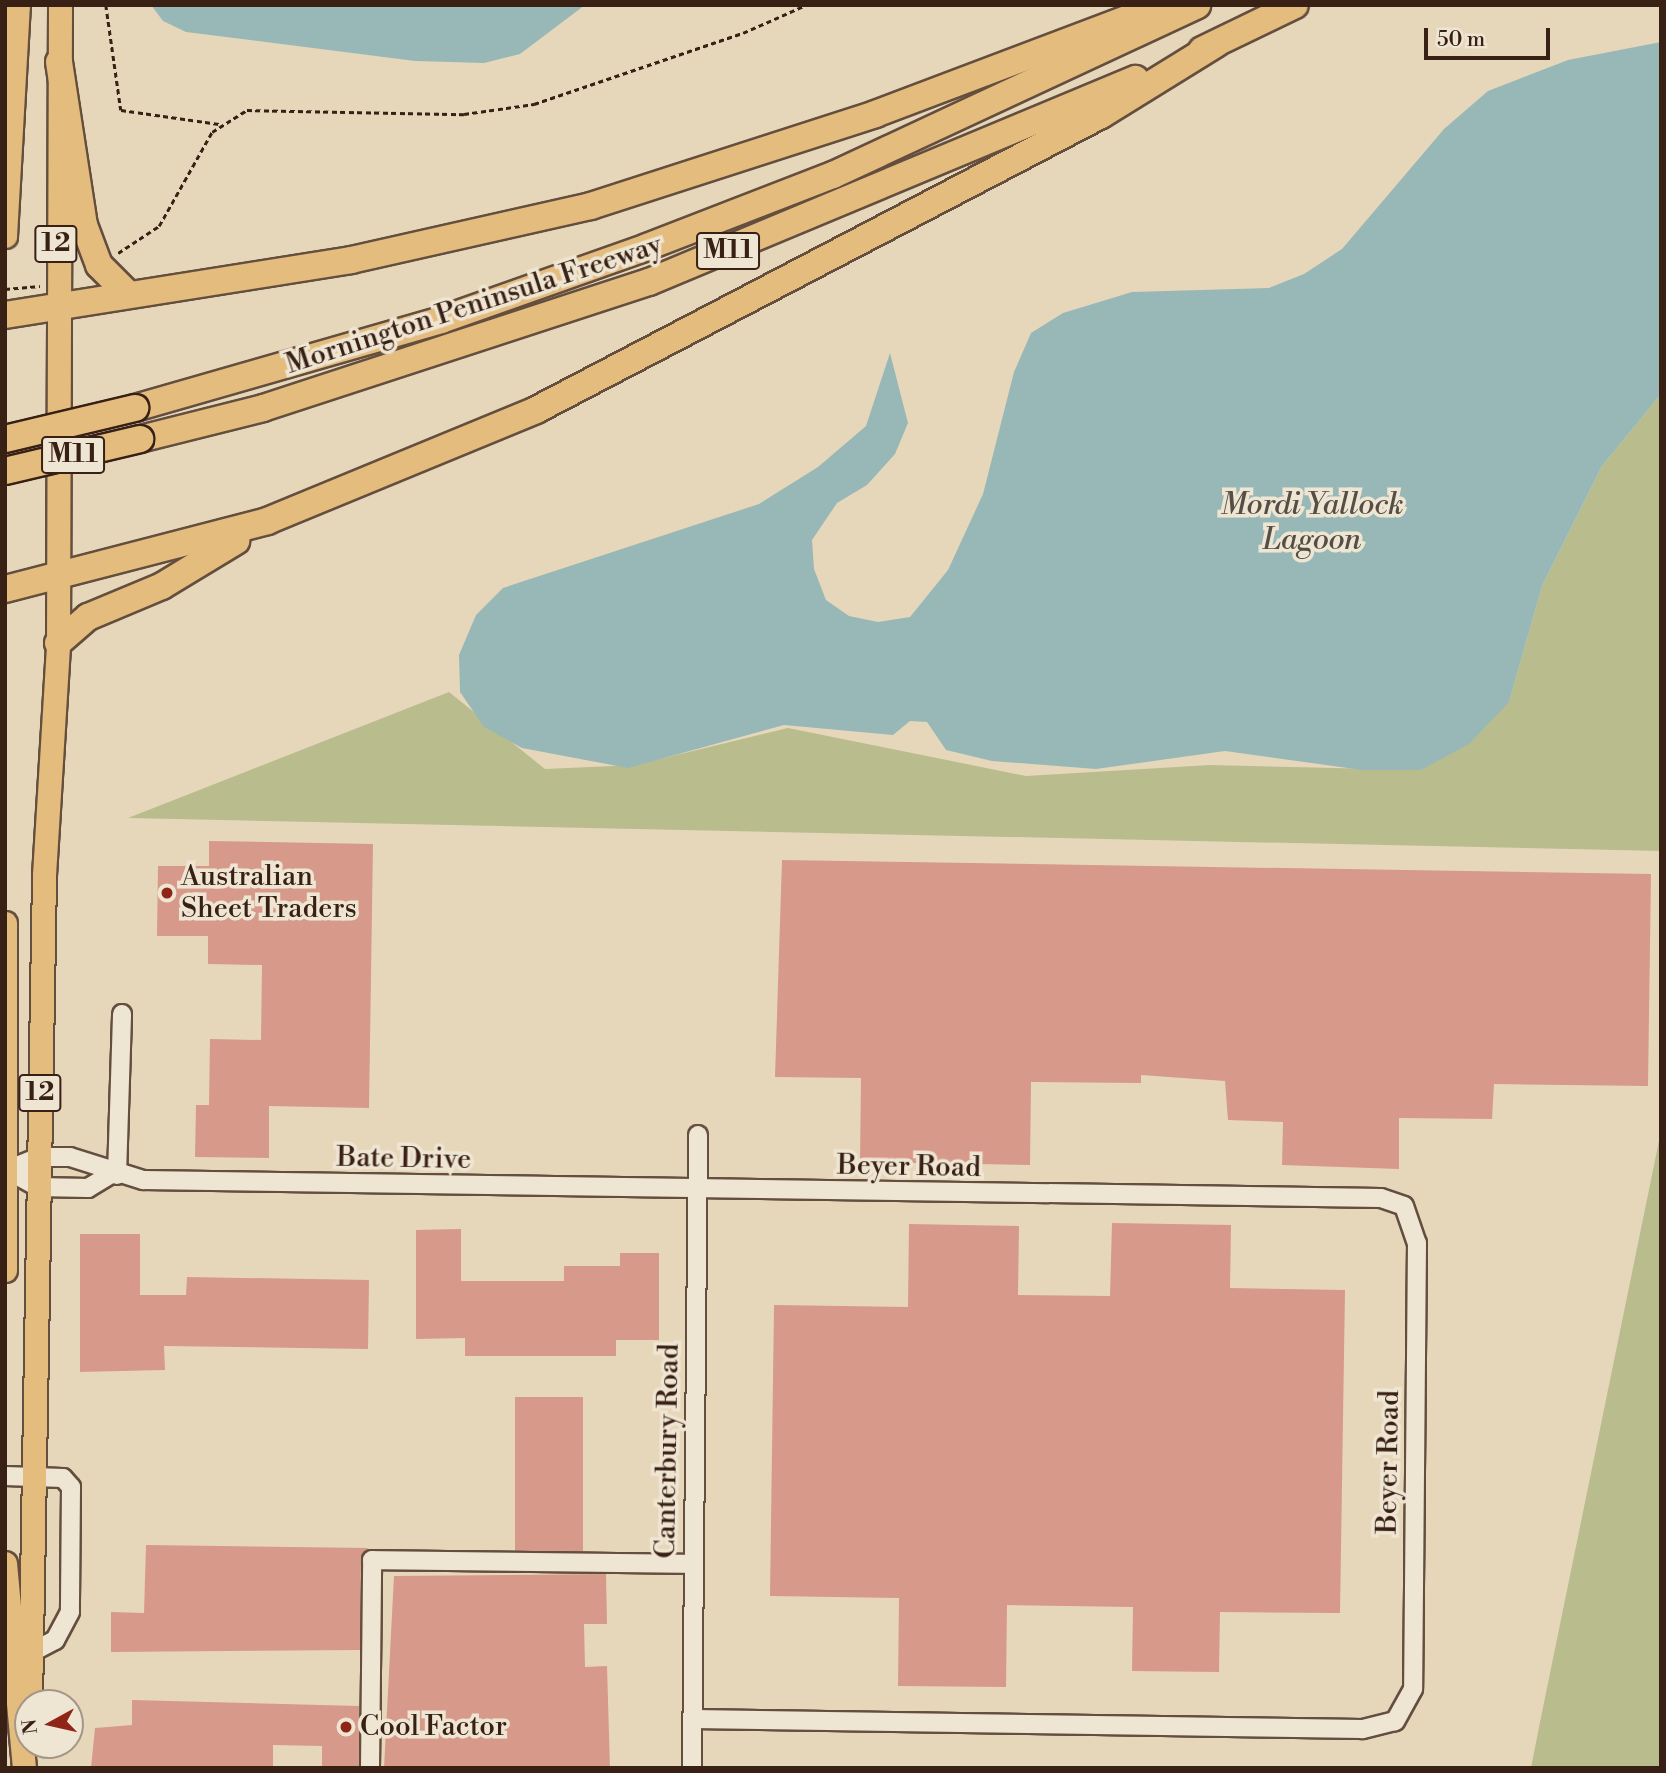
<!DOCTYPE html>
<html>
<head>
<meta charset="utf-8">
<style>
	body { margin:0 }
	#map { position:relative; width:1666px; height:1773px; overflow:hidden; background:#e6d7bb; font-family:"Libre Bodoni",serif }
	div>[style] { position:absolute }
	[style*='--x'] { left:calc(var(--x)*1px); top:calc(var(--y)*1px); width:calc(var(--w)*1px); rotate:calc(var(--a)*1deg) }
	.green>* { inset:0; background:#b9bd8d }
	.water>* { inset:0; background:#97b8b7 }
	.building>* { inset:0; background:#d7998a; transform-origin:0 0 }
	.path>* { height:2.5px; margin-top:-1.25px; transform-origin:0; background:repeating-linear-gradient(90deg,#382015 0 5px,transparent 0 8.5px) }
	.roads { filter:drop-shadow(2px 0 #644e3e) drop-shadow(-2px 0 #644e3e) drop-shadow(0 2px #644e3e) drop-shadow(0 -2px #644e3e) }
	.minor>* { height:18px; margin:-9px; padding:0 9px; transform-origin:9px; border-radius:9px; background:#efe5d3 }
	.major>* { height:23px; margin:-11.5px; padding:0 11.5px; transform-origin:11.5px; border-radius:11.5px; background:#e3bc7e }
	.highway>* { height:26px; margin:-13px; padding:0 13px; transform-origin:13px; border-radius:13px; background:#e3bc7e }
	.bridges { filter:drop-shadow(2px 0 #382015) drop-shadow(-2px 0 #382015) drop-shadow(0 2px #382015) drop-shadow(0 -2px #382015) }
	.highway-bridge>* { height:26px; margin:-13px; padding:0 13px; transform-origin:13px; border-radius:13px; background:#e3bc7e }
	.dots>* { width:19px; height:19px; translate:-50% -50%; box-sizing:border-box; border:4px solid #efe5d3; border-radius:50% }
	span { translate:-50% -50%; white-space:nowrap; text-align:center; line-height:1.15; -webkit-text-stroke:7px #efe5d3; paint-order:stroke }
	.shield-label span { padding:2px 5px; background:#efe5d3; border:2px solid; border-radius:5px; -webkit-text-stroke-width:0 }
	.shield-label { font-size:26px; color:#382015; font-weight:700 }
	.street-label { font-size:28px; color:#382015 }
	.poi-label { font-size:28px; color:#382015 }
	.left { translate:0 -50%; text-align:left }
	.water-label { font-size:30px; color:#544e46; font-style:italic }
	.frame { position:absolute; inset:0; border:7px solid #382015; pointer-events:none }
	.north { position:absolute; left:14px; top:1689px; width:70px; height:70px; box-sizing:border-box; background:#efe5d3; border:2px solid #a69687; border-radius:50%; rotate:262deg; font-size:19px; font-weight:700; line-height:28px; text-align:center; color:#382015 }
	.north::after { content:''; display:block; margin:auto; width:24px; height:32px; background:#8f2418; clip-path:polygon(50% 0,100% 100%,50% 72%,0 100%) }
	.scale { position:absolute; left:1424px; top:28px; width:126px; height:32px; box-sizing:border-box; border:4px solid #382015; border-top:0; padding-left:9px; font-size:21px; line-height:24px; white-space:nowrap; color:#382015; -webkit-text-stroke:5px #efe5d3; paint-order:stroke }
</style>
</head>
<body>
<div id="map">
	<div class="green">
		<i style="clip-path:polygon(1661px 394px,1661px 851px,128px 818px,449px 692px,545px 769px,635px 765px,788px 728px,1026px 776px,1210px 765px,1421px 770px,1509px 702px,1542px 586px,1602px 466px)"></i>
		<i style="clip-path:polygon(1661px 1131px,1661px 1768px,1531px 1768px,1539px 1727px)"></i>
	</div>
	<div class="water">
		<i style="clip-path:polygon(151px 5px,585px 5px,520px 54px,484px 63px,415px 61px,186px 32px,163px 21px)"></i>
		<i style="clip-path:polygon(1661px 42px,1661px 394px,1602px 466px,1542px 586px,1509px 702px,1469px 744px,1421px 770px,1362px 770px,1225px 751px,1096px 769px,992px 761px,946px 750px,927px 722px,910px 721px,893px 735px,784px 725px,628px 768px,522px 748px,484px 727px,460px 692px,459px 655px,476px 615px,503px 588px,759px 504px,818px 467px,866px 426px,890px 353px,908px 423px,895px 454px,867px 485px,837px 503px,812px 540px,814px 569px,826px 600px,849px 616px,878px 622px,910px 617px,948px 570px,983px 494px,1014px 372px,1031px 333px,1063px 313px,1132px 292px,1269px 288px,1304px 274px,1342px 249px,1444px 129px,1488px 91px,1568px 60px)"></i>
	</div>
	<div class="building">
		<i style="clip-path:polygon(209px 841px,373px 844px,369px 1108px,269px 1106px,269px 1158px,195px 1157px,196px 1105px,209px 1105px,210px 1039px,261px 1040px,262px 965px,208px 964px,208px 936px,157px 936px,158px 866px,209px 866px)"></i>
		<i style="clip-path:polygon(782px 860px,1651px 874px,1648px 1086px,1494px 1084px,1492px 1119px,1399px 1118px,1399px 1169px,1282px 1165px,1283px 1122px,1228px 1120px,1225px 1081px,1141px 1075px,1141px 1083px,1031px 1082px,1030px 1165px,860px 1162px,861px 1078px,775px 1077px)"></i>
		<i style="clip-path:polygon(1112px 1223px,1231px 1225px,1230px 1288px,1345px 1290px,1340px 1613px,1220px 1612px,1219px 1672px,1132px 1671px,1133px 1607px,1007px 1605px,1006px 1687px,898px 1686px,899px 1598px,770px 1596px,774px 1305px,908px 1307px,909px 1224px,1019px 1226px,1018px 1295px,1110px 1296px)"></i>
		<i style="clip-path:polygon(461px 1229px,461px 1281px,564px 1281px,564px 1266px,620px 1266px,620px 1253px,659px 1253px,659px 1340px,616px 1340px,616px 1356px,465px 1356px,465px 1338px,416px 1339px,416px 1230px)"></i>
		<i style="clip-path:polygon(80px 1234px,140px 1234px,140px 1295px,186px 1295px,187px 1277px,369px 1280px,368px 1349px,164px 1346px,165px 1370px,80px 1372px)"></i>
		<i style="left:583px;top:1397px;width:154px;height:68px;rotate:90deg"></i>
		<i style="clip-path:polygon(146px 1545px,368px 1548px,361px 1560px,360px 1650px,111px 1652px,111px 1612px,144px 1613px)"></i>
		<i style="clip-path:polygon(606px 1574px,607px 1624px,584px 1624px,585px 1667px,607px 1666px,610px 1768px,384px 1768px,394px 1576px)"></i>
		<i style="clip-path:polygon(132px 1700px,359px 1706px,359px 1768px,322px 1768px,322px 1746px,273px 1745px,273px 1768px,91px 1768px,95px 1728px,132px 1725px)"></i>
	</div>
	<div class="path">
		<i style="--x:106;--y:5;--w:106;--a:81.9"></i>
		<i style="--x:121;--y:110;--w:99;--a:8.1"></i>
		<i style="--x:118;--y:253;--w:49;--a:-33.4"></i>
		<i style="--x:159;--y:226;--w:108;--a:-60.6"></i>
		<i style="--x:212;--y:132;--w:41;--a:-32.2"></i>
		<i style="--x:247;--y:110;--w:217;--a:1.1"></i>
		<i style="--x:464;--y:114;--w:71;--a:-8.1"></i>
		<i style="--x:534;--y:104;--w:221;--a:-18.8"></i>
		<i style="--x:743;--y:33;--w:69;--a:-24"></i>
		<i style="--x:5;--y:289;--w:35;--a:-5"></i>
	</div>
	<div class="roads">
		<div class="minor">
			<i style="--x:7;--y:1170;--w:35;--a:-22"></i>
			<i style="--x:39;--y:1157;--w:31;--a:0"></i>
			<i style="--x:70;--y:1157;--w:77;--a:17.5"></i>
			<i style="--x:143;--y:1180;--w:1238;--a:0.83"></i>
			<i style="--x:1381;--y:1198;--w:24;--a:19"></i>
			<i style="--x:1404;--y:1206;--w:39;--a:71"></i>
			<i style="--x:1417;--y:1243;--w:446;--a:90.5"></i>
			<i style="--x:1413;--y:1689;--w:37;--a:119"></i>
			<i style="--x:1395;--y:1721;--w:34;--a:166"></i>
			<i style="--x:1362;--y:1729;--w:669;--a:-179.14"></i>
			<i style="--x:7;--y:1170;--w:35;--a:29"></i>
			<i style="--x:38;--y:1187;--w:50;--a:1.1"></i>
			<i style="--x:88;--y:1188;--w:27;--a:-31"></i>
			<i style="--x:117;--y:1175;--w:161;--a:-88.2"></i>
			<i style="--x:5;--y:1476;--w:58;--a:2"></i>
			<i style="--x:63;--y:1478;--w:12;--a:48"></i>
			<i style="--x:71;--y:1487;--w:125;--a:90.5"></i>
			<i style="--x:70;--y:1612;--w:32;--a:118"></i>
			<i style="--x:55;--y:1640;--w:27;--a:152"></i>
			<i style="--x:370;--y:1768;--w:208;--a:-89.4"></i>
			<i style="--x:372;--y:1560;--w:321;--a:0.7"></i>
			<i style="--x:692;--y:1768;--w:633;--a:-89.46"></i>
		</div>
		<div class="major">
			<i style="--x:5;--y:236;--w:231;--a:-86.8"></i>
			<i style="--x:5;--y:923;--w:347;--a:90"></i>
			<i style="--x:5;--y:1563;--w:206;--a:84.7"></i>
			<i style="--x:30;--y:1703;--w:828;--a:-89.03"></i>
			<i style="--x:44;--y:875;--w:232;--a:-86.5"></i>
			<i style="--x:58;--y:643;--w:638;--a:-89.82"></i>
		</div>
		<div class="highway">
			<i style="--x:1202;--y:50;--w:103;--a:-25.8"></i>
			<i style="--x:59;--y:62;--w:165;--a:81.3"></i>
			<i style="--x:84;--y:225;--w:43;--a:69.4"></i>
			<i style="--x:99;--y:265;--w:42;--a:45"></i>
			<i style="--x:5;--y:315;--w:350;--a:-9"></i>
			<i style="--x:351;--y:260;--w:246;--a:-12.7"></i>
			<i style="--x:591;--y:206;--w:299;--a:-17.9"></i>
			<i style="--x:875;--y:114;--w:309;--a:-20.7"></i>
			<i style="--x:135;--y:408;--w:318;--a:-16"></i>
			<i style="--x:441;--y:320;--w:219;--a:-19.5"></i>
			<i style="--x:647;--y:247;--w:199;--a:-21.2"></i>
			<i style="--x:833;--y:175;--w:402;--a:-25"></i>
			<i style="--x:140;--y:439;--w:127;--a:-14.1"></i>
			<i style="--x:263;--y:408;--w:406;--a:-18.1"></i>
			<i style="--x:649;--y:282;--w:527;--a:-22.67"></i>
			<i style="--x:5;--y:589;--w:271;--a:-14.5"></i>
			<i style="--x:267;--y:521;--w:291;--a:-22.4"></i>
			<i style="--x:536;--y:410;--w:637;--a:-27.57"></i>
			<i style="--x:1101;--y:115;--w:135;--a:-31.7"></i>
			<i style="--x:58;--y:643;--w:40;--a:-41"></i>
			<i style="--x:88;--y:617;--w:80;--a:-22.7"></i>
			<i style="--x:162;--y:586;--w:87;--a:-31.3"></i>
		</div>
	</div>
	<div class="bridges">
		<div class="highway-bridge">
			<i style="--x:5;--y:439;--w:134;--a:-13.4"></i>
			<i style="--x:5;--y:471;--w:139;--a:-13.3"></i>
		</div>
	</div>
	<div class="dots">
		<i style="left:167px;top:893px;background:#8f2418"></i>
		<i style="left:346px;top:1727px;background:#8f2418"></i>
	</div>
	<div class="shield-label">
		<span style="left:56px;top:244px">12</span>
		<span style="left:728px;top:251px">M11</span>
		<span style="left:73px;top:455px">M11</span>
		<span style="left:40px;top:1093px">12</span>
	</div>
	<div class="street-label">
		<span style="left:474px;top:305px;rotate:-18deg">Mornington Peninsula Freeway</span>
		<span style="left:404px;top:1159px;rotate:1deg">Bate Drive</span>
		<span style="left:909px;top:1167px;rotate:1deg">Beyer Road</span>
		<span style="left:668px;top:1451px;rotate:-89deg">Canterbury Road</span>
		<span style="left:1389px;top:1462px;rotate:-89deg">Beyer Road</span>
	</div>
	<div class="poi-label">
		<span class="left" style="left:181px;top:893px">Australian<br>Sheet Traders</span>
		<span class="left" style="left:360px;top:1727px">Cool Factor</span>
	</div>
	<div class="water-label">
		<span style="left:1312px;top:522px">Mordi Yallock<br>Lagoon</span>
	</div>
	<div class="frame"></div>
	<div class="north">N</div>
	<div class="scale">50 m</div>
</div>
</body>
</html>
